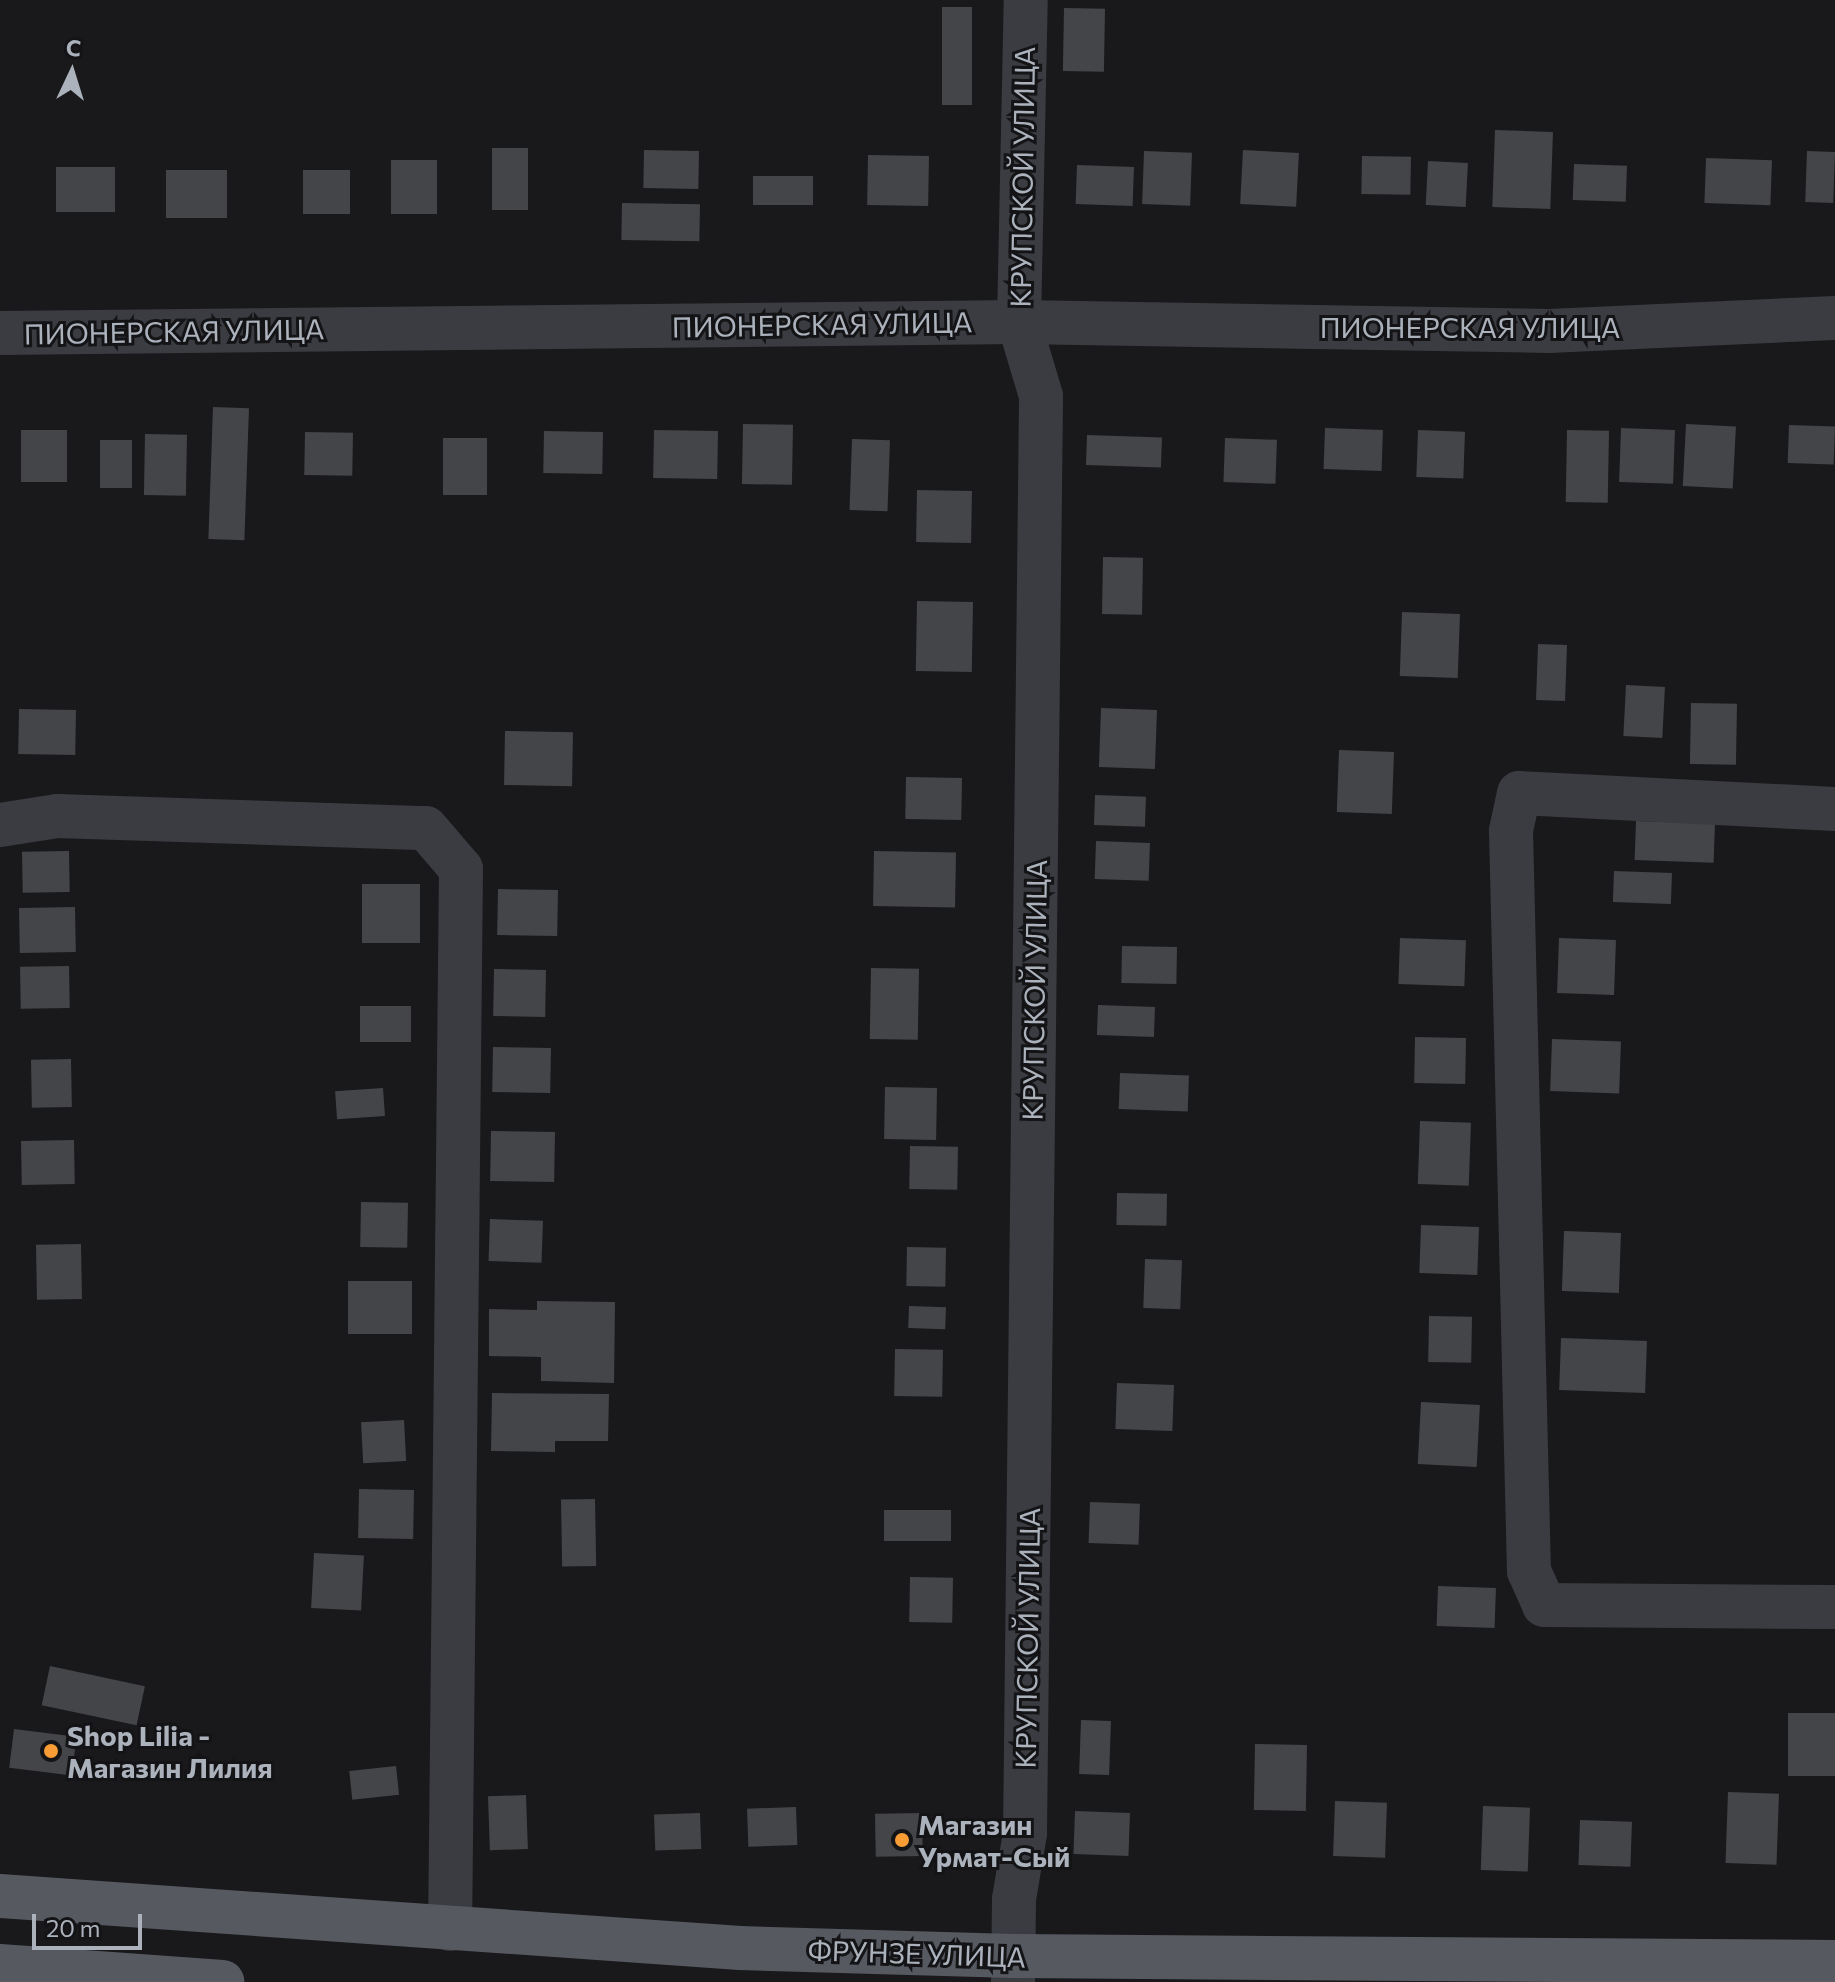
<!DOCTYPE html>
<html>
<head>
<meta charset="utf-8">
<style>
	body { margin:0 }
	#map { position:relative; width:1835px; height:1982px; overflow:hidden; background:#19191c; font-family:Commissioner,sans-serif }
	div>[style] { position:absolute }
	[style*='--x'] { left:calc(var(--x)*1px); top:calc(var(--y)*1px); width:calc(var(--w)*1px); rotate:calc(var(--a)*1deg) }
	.building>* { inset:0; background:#434549; transform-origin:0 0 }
	.minor>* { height:44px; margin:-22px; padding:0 22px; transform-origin:22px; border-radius:22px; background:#3a3c41 }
	.major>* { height:44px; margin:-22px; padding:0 22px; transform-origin:22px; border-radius:22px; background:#565960 }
	.dots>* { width:22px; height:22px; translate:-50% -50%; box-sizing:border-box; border:4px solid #141417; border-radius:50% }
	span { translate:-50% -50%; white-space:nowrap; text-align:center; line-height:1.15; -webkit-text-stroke:6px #141417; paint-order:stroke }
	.street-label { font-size:28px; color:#abb2bc }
	.poi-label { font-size:28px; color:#abb2bc; font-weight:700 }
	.left { translate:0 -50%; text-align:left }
	.north { position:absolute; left:32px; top:32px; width:80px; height:80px; -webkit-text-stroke:6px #141417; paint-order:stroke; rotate:4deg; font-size:22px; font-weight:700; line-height:32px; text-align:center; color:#abb2bc }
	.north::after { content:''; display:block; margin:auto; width:28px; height:36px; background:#abb2bc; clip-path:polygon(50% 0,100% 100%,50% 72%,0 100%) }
	.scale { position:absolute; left:32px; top:1914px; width:110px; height:36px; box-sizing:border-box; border:4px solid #abb2bc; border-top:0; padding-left:10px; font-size:24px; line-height:28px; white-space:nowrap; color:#abb2bc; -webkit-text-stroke:6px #141417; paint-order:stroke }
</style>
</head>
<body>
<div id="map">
	<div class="building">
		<i style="left:972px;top:7px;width:98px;height:30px;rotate:90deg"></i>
		<i style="left:1064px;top:8px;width:41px;height:63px;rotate:1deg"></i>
		<i style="left:1495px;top:130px;width:58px;height:77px;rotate:2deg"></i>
		<i style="left:492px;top:148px;width:36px;height:62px"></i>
		<i style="left:644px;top:150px;width:55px;height:38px;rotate:1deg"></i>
		<i style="left:1243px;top:150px;width:56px;height:54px;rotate:3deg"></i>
		<i style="left:1144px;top:151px;width:48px;height:53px;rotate:2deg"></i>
		<i style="left:1807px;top:151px;width:28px;height:51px;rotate:2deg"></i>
		<i style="left:868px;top:155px;width:61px;height:50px;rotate:1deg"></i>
		<i style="left:1362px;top:156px;width:49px;height:38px;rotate:1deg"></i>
		<i style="left:1706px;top:158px;width:66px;height:45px;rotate:2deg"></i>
		<i style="left:391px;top:160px;width:46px;height:54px"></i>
		<i style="left:1428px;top:161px;width:40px;height:44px;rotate:3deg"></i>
		<i style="left:1574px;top:164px;width:53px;height:36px;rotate:2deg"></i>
		<i style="left:1077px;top:165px;width:57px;height:39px;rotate:2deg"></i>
		<i style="left:115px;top:167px;width:45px;height:59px;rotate:90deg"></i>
		<i style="left:227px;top:170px;width:48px;height:61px;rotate:90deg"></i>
		<i style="left:350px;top:170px;width:44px;height:47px;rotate:90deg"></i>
		<i style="left:753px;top:176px;width:60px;height:29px"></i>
		<i style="left:622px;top:203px;width:78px;height:37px;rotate:1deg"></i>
		<i style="left:213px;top:407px;width:36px;height:132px;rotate:2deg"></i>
		<i style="left:743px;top:424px;width:50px;height:60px;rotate:1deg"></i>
		<i style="left:1686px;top:424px;width:50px;height:62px;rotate:3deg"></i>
		<i style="left:1789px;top:425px;width:46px;height:38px;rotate:2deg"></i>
		<i style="left:1325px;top:428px;width:58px;height:41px;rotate:2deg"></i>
		<i style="left:1621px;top:428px;width:54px;height:54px;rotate:2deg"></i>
		<i style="left:21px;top:430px;width:46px;height:52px"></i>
		<i style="left:654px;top:430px;width:64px;height:48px;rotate:1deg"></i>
		<i style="left:1418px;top:430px;width:47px;height:47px;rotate:2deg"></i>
		<i style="left:1567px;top:430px;width:42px;height:72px;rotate:1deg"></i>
		<i style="left:544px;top:431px;width:59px;height:42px;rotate:1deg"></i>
		<i style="left:305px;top:432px;width:48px;height:43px;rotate:1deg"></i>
		<i style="left:145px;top:434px;width:42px;height:61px;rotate:1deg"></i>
		<i style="left:1087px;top:435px;width:75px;height:30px;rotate:2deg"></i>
		<i style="left:443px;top:438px;width:44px;height:57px"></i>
		<i style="left:1225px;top:438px;width:52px;height:44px;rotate:2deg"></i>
		<i style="left:852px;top:439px;width:38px;height:71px;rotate:2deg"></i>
		<i style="left:100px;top:440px;width:32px;height:48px"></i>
		<i style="left:917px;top:490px;width:55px;height:52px;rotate:1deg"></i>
		<i style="left:1103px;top:557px;width:40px;height:57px;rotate:1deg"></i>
		<i style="left:917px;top:601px;width:56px;height:70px;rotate:1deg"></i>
		<i style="left:1402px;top:612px;width:58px;height:64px;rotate:2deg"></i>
		<i style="left:1538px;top:644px;width:29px;height:56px;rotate:2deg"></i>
		<i style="left:1626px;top:685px;width:39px;height:51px;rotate:3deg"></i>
		<i style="left:1691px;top:703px;width:46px;height:61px;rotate:1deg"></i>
		<i style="left:1101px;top:708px;width:56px;height:59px;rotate:2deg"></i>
		<i style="left:19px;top:709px;width:57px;height:45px;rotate:1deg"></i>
		<i style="left:505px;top:731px;width:68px;height:54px;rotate:1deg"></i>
		<i style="left:1339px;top:750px;width:55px;height:62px;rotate:2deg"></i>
		<i style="left:906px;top:777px;width:56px;height:42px;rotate:1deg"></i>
		<i style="left:1095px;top:795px;width:51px;height:30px;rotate:2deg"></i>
		<i style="left:1636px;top:821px;width:79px;height:39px;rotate:2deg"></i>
		<i style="left:1096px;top:841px;width:54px;height:38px;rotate:2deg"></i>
		<i style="left:69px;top:851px;width:41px;height:47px;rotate:89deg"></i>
		<i style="left:874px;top:851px;width:82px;height:55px;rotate:1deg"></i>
		<i style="left:1614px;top:871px;width:58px;height:31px;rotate:2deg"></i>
		<i style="left:362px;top:884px;width:58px;height:59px"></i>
		<i style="left:498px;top:889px;width:60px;height:46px;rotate:1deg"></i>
		<i style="left:75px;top:907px;width:45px;height:56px;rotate:89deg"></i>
		<i style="left:1400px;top:938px;width:66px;height:46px;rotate:2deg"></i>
		<i style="left:1559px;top:938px;width:57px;height:55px;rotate:2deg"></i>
		<i style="left:1122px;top:946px;width:55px;height:37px;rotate:1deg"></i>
		<i style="left:69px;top:966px;width:42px;height:49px;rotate:89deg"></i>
		<i style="left:871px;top:968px;width:48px;height:71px;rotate:1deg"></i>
		<i style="left:494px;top:969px;width:52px;height:47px;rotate:1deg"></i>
		<i style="left:1098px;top:1005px;width:57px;height:30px;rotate:2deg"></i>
		<i style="left:360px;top:1006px;width:51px;height:36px"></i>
		<i style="left:1415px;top:1037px;width:51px;height:46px;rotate:1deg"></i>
		<i style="left:1552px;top:1039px;width:69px;height:52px;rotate:2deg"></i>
		<i style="left:493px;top:1047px;width:58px;height:45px;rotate:1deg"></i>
		<i style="left:71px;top:1059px;width:48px;height:40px;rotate:89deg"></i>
		<i style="left:1120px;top:1073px;width:69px;height:36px;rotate:2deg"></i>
		<i style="left:885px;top:1087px;width:52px;height:52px;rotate:1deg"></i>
		<i style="left:383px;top:1088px;width:28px;height:48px;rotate:86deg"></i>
		<i style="left:1420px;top:1121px;width:51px;height:63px;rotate:2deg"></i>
		<i style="left:491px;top:1131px;width:64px;height:50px;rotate:1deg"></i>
		<i style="left:74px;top:1140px;width:44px;height:53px;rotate:89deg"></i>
		<i style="left:910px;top:1146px;width:48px;height:43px;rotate:1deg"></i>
		<i style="left:1117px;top:1193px;width:50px;height:32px;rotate:1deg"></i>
		<i style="left:361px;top:1202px;width:47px;height:45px;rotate:1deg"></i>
		<i style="left:490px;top:1219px;width:53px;height:42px;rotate:2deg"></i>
		<i style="left:1421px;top:1225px;width:58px;height:48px;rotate:2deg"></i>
		<i style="left:1564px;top:1231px;width:57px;height:60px;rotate:2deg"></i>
		<i style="left:81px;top:1244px;width:55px;height:45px;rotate:89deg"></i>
		<i style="left:907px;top:1247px;width:39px;height:39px;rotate:1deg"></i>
		<i style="left:1145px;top:1259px;width:37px;height:49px;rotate:2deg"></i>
		<i style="left:348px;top:1281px;width:64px;height:53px"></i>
		<i style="clip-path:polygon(537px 1301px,615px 1302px,614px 1383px,541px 1381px,541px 1357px,489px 1356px,489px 1309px,537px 1310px)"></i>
		<i style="left:909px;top:1306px;width:37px;height:22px;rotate:2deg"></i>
		<i style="left:1429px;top:1316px;width:43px;height:46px;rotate:1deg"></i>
		<i style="left:1561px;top:1338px;width:86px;height:52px;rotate:2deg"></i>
		<i style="left:895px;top:1349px;width:48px;height:47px;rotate:1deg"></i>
		<i style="left:1117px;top:1383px;width:57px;height:46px;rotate:2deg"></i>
		<i style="clip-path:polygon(492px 1393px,609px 1394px,608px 1441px,555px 1441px,555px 1452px,491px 1451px)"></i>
		<i style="left:1421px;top:1402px;width:59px;height:62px;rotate:3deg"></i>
		<i style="left:404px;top:1420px;width:41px;height:43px;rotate:87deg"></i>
		<i style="left:359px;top:1489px;width:55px;height:49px;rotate:1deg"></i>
		<i style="left:595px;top:1499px;width:67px;height:34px;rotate:89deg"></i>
		<i style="left:1090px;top:1502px;width:50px;height:41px;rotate:2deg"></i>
		<i style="left:884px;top:1510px;width:67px;height:31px"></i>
		<i style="left:314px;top:1553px;width:50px;height:55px;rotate:3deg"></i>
		<i style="left:910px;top:1577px;width:43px;height:45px;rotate:1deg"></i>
		<i style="left:1438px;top:1586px;width:58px;height:40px;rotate:2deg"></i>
		<i style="left:50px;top:1666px;width:97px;height:40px;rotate:12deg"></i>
		<i style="left:1835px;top:1713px;width:63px;height:47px;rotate:90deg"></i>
		<i style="left:1081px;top:1720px;width:30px;height:54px;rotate:2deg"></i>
		<i style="left:14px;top:1729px;width:63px;height:39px;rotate:7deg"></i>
		<i style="left:1255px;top:1744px;width:52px;height:66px;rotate:1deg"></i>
		<i style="left:396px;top:1766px;width:29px;height:47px;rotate:84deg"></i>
		<i style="left:1728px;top:1792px;width:51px;height:71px;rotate:2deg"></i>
		<i style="left:526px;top:1795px;width:54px;height:38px;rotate:88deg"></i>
		<i style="left:1335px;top:1801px;width:52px;height:55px;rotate:2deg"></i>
		<i style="left:1483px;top:1806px;width:47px;height:64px;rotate:2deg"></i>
		<i style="left:796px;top:1807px;width:38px;height:49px;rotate:88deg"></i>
		<i style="left:1075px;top:1811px;width:55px;height:43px;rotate:2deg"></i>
		<i style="left:700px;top:1813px;width:36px;height:46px;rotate:88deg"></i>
		<i style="left:922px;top:1813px;width:43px;height:47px;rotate:89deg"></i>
		<i style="left:1580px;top:1820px;width:52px;height:45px;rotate:2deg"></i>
	</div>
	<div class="minor">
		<i style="--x:0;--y:333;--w:1019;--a:-0.62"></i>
		<i style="--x:1019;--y:322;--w:530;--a:0.97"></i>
		<i style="--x:1549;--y:331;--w:286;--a:-2.6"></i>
		<i style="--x:1835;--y:809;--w:316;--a:-177.1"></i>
		<i style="--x:1519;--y:793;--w:39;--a:102"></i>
		<i style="--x:1511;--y:831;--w:740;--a:88.61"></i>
		<i style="--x:1529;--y:1571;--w:37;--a:66"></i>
		<i style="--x:1544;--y:1605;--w:291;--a:0.4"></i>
		<i style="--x:0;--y:825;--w:58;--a:-9"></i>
		<i style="--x:57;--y:816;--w:369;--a:1.9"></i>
		<i style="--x:426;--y:828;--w:54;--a:49.5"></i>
		<i style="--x:461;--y:869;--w:1060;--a:90.59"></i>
		<i style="--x:1013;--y:1982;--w:83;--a:-89.3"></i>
		<i style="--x:1014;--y:1899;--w:67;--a:-80.5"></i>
		<i style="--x:1025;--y:1833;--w:1437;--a:-89.36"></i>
		<i style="--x:1041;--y:396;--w:77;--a:-106.6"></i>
		<i style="--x:1019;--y:322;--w:322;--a:-88.8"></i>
	</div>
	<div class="major">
		<i style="--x:0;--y:1896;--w:742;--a:4.02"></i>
		<i style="--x:740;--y:1948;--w:273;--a:1.7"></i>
		<i style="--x:1013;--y:1956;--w:822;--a:0.42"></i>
		<i style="--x:0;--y:1966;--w:223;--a:4.1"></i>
	</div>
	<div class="dots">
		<i style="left:51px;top:1751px;background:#f89d35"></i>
		<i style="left:902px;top:1840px;background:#f89d35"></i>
	</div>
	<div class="street-label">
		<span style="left:1022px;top:177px;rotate:-89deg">КРУПСКОЙ УЛИЦА</span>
		<span style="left:822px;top:324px;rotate:-1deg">ПИОНЕРСКАЯ УЛИЦА</span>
		<span style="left:1470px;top:327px">ПИОНЕРСКАЯ УЛИЦА</span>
		<span style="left:174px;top:331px;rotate:-1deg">ПИОНЕРСКАЯ УЛИЦА</span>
		<span style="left:1034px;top:990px;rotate:-89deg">КРУПСКОЙ УЛИЦА</span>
		<span style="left:1027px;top:1638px;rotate:-89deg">КРУПСКОЙ УЛИЦА</span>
		<span style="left:917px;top:1953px;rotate:2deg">ФРУНЗЕ УЛИЦА</span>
	</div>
	<div class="poi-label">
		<span class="left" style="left:67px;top:1751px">Shop Lilia -<br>Магазин Лилия</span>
		<span class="left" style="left:918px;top:1840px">Магазин<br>Урмат-Сый</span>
	</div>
	<div class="north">С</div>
	<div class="scale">20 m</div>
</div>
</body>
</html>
